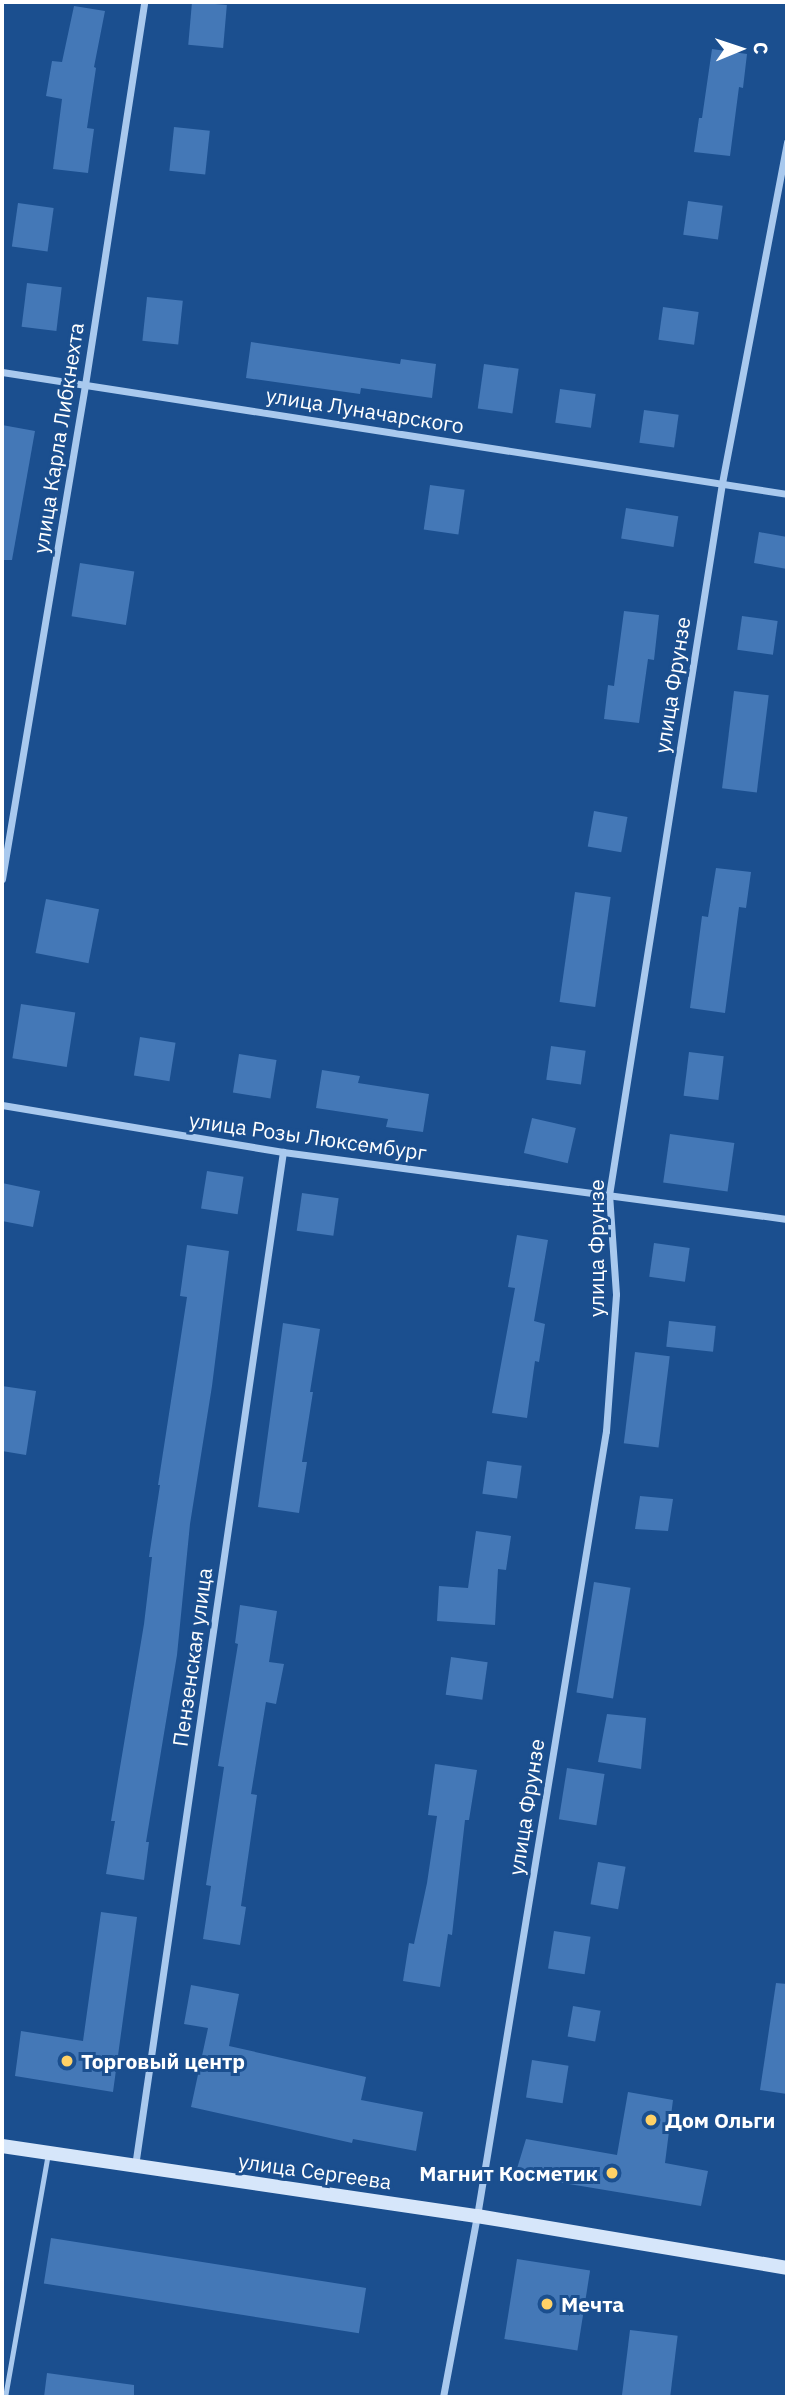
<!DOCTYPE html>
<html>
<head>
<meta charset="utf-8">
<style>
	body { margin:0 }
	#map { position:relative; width:789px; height:2399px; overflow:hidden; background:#1b4f8f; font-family:"IBM Plex Sans",sans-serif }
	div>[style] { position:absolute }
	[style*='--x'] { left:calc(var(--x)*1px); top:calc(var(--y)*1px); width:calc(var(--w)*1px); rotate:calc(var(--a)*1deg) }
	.building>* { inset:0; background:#4478b7; transform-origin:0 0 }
	.lane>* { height:5px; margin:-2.5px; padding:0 2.5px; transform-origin:2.5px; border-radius:2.5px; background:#a9c9ee }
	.street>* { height:7px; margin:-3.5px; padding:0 3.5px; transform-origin:3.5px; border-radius:3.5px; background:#a9c9ee }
	.secondary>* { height:14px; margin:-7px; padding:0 7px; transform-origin:7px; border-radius:7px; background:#d6e6fa }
	.dots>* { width:19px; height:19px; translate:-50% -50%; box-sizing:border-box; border:4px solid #1b4f8f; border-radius:50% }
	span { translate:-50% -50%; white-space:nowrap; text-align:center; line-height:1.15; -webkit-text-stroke:6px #1b4f8f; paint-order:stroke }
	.street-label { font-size:21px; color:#fff }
	.poi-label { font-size:21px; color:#fff; font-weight:700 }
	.left { translate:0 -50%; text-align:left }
	.right { translate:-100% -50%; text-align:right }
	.frame { position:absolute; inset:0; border:4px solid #fff; pointer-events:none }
	.north { position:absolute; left:705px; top:14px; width:70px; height:70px; -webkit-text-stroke:5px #1b4f8f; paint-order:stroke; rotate:88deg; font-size:19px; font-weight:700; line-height:28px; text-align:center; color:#fff }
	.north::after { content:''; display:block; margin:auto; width:24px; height:32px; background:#fff; clip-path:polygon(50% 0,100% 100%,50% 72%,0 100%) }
</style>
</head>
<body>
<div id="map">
	<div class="building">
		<i style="left:192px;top:2px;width:35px;height:43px;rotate:5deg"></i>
		<i style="clip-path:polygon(74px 6px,105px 11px,94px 67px,96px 68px,87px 128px,94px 129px,88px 173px,53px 169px,62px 99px,46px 96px,52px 61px,62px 62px)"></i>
		<i style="clip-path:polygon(712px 49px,747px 54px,743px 88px,739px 87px,730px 156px,694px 152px,699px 118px,702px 118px)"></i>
		<i style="left:174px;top:127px;width:36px;height:44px;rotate:6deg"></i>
		<i style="left:688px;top:201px;width:35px;height:34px;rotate:8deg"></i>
		<i style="left:18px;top:203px;width:36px;height:44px;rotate:8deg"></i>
		<i style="left:27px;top:283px;width:35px;height:44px;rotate:7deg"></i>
		<i style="left:147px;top:297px;width:36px;height:44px;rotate:6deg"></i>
		<i style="left:663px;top:307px;width:36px;height:33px;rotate:8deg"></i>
		<i style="clip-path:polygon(251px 342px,400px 364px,401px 359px,436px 364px,432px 398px,361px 388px,360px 394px,246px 378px)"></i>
		<i style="left:484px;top:364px;width:35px;height:45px;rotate:8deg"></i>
		<i style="left:560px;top:389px;width:36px;height:34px;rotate:8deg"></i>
		<i style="left:644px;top:410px;width:35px;height:33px;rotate:8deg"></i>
		<i style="clip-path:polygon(2px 425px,35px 431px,12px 560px,2px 560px)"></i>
		<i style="left:430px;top:485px;width:35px;height:45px;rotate:8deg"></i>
		<i style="left:626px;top:508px;width:53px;height:31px;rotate:9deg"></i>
		<i style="clip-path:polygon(759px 532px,787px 537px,787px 569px,754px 563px)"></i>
		<i style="left:80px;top:563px;width:55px;height:54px;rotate:9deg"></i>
		<i style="clip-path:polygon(624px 611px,659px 615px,654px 660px,648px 659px,639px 723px,604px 719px,608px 685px,614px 686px)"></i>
		<i style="left:742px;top:616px;width:36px;height:34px;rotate:8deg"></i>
		<i style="left:734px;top:691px;width:35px;height:98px;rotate:7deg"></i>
		<i style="left:594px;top:811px;width:34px;height:36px;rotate:10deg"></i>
		<i style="clip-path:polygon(716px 868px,751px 872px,746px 908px,739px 907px,725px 1013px,690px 1008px,702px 916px,708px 917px)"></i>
		<i style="left:575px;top:892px;width:36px;height:111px;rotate:8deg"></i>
		<i style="left:46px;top:899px;width:54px;height:55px;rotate:11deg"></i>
		<i style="left:21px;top:1004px;width:55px;height:55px;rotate:9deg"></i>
		<i style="left:140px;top:1037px;width:36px;height:39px;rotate:9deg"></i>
		<i style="left:551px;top:1046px;width:35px;height:34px;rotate:8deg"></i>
		<i style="left:689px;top:1052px;width:35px;height:44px;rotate:7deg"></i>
		<i style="left:239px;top:1054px;width:38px;height:39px;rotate:9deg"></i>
		<i style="clip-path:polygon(322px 1070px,360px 1076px,358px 1083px,429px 1094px,423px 1132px,386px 1127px,388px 1119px,316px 1108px)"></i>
		<i style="left:532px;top:1118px;width:45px;height:36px;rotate:13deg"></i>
		<i style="left:670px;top:1134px;width:65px;height:49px;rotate:8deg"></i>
		<i style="left:207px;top:1171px;width:37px;height:38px;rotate:9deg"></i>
		<i style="clip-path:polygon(2px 1183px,40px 1191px,33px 1227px,2px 1221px)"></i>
		<i style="left:302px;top:1193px;width:37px;height:38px;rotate:8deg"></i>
		<i style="clip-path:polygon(517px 1235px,548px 1240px,534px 1321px,545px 1324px,539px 1362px,535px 1361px,527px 1418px,492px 1413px,515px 1288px,508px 1287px)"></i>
		<i style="left:654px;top:1243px;width:36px;height:34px;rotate:8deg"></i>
		<i style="clip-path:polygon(187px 1245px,229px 1251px,212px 1386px,190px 1524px,177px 1655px,146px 1842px,149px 1842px,144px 1880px,106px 1874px,115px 1821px,111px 1821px,144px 1624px,152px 1557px,149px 1557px,160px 1485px,158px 1485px,187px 1297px,180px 1296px)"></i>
		<i style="left:669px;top:1321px;width:47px;height:26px;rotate:6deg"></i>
		<i style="clip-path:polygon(283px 1323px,320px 1329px,310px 1392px,313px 1392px,302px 1462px,307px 1462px,299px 1513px,258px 1507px)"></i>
		<i style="left:635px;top:1352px;width:35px;height:92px;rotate:7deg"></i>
		<i style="clip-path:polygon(2px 1386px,36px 1391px,26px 1455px,2px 1451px)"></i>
		<i style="left:487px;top:1461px;width:35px;height:33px;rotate:8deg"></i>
		<i style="clip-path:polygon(640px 1496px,673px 1499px,668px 1531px,635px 1529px)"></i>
		<i style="clip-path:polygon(476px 1531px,511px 1536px,506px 1570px,498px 1569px,495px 1625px,437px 1621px,439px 1586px,468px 1588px)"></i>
		<i style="left:594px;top:1582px;width:37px;height:112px;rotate:9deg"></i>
		<i style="clip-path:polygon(240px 1605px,277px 1611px,269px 1662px,284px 1664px,276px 1704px,266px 1702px,251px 1794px,257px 1795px,241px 1906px,246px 1907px,240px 1945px,203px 1939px,211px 1886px,206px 1885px,224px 1767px,218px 1766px,238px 1644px,235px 1643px)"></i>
		<i style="left:451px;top:1657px;width:37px;height:38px;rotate:8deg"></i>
		<i style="clip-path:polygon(607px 1714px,646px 1718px,641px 1769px,598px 1762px)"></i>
		<i style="clip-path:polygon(435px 1764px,477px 1770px,469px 1820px,465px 1820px,452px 1935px,448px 1934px,440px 1987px,403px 1981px,409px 1943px,414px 1944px,427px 1883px,437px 1816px,428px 1815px)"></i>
		<i style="left:567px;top:1768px;width:38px;height:52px;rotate:9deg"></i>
		<i style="left:598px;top:1862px;width:28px;height:43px;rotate:10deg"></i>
		<i style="clip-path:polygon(101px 1912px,137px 1917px,113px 2092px,15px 2076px,21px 2031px,83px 2041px)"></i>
		<i style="left:554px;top:1931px;width:37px;height:38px;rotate:9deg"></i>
		<i style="clip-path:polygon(776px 1983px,787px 1984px,787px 2094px,760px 2090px)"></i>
		<i style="clip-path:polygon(191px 1985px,239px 1994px,229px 2046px,366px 2077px,361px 2100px,423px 2112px,416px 2151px,353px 2139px,352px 2143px,191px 2107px,208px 2028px,184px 2024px)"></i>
		<i style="left:573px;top:2006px;width:28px;height:31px;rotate:10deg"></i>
		<i style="left:532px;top:2060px;width:37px;height:38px;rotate:9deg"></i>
		<i style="clip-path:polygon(628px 2092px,673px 2100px,665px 2163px,708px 2171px,701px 2206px,515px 2175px,526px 2139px,617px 2155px)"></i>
		<i style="left:51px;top:2238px;width:319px;height:46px;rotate:9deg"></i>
		<i style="left:517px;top:2259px;width:74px;height:81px;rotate:9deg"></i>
		<i style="left:630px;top:2330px;width:48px;height:68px;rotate:7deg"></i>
		<i style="clip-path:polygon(47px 2373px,134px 2385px,134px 2397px,44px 2397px)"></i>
	</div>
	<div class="lane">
		<i style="--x:5;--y:2397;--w:247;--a:-80"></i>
	</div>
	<div class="street">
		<i style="--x:2;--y:372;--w:794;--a:8.83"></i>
		<i style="--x:2;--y:879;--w:501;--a:-80.46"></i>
		<i style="--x:85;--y:385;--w:388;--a:-81.2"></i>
		<i style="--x:2;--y:1105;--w:285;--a:9.5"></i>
		<i style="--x:283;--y:1152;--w:508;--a:7.57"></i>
		<i style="--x:135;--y:2166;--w:1025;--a:-81.7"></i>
		<i style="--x:443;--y:2397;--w:184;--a:-79.4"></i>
		<i style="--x:477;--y:2216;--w:796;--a:-80.67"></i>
		<i style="--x:606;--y:1431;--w:137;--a:-85.8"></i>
		<i style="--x:616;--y:1294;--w:99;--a:-94"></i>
		<i style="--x:609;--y:1195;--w:721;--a:-80.98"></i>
		<i style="--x:722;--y:483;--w:347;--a:-79.2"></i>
	</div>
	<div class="secondary">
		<i style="--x:2;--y:2146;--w:480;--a:8.4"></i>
		<i style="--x:477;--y:2216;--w:314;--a:9.5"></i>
	</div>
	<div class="dots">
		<i style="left:67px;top:2061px;background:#ffd166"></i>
		<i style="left:651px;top:2120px;background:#ffd166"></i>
		<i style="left:612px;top:2173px;background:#ffd166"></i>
		<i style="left:547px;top:2304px;background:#ffd166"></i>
	</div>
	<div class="street-label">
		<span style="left:365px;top:410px;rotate:9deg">улица Луначарского</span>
		<span style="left:58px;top:438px;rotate:-81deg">улица Карла Либкнехта</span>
		<span style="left:672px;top:685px;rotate:-81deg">улица Фрунзе</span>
		<span style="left:308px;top:1136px;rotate:8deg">улица Розы Люксембург</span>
		<span style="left:596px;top:1248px;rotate:-90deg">улица Фрунзе</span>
		<span style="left:192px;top:1657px;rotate:-82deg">Пензенская улица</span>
		<span style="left:526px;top:1807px;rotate:-81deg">улица Фрунзе</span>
		<span style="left:315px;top:2171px;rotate:8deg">улица Сергеева</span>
	</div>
	<div class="poi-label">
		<span class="left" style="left:81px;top:2061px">Торговый центр</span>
		<span class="left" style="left:665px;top:2120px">Дом Ольги</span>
		<span class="right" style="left:598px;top:2173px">Магнит Косметик</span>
		<span class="left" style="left:561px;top:2304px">Мечта</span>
	</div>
	<div class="frame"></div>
	<div class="north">С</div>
</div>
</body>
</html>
